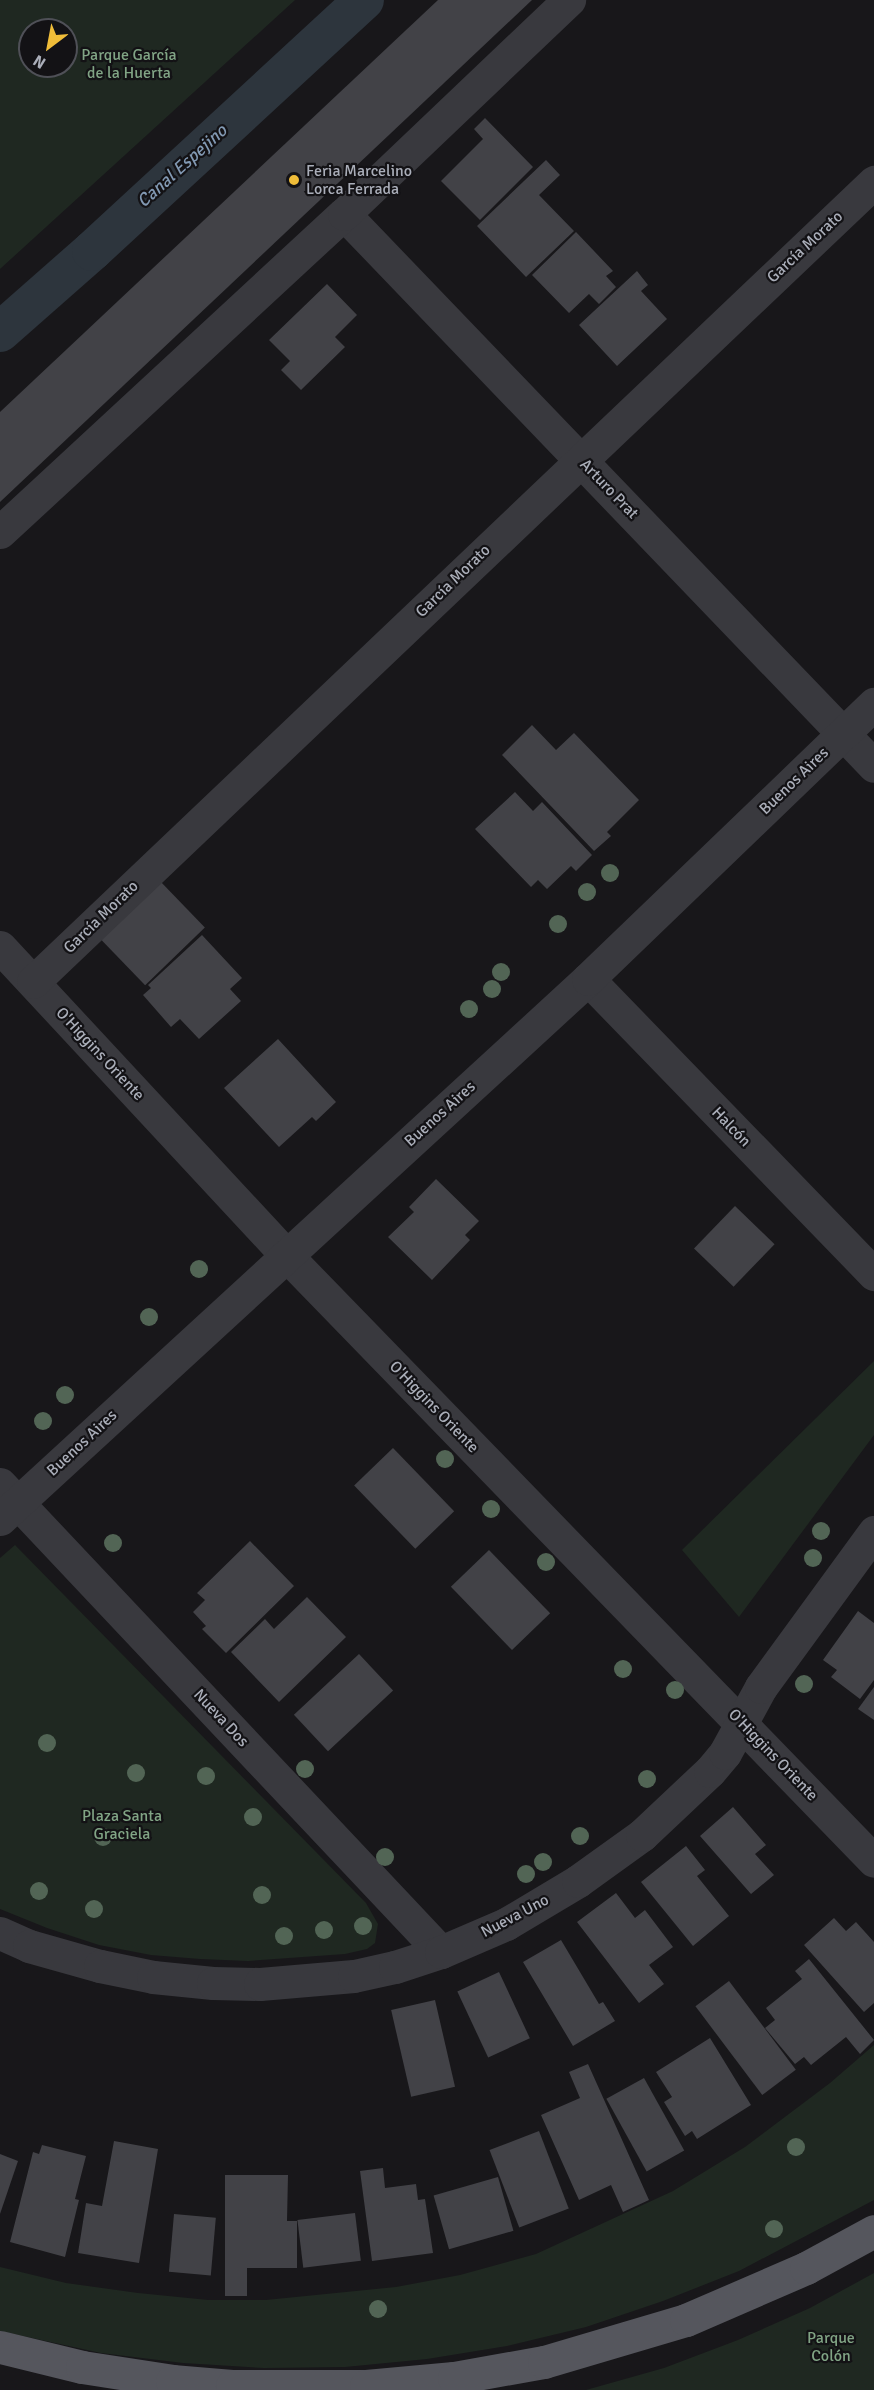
<!DOCTYPE html>
<html>
<head>
<meta charset="utf-8">
<style>
	body { margin:0 }
	#map { position:relative; width:874px; height:2390px; overflow:hidden; background:#18171a; font-family:Signika,sans-serif }
	div>[style] { position:absolute }
	[style*='--x'] { left:calc(var(--x)*1px); top:calc(var(--y)*1px); width:calc(var(--w)*1px); rotate:calc(var(--a)*1deg) }
	.green>* { inset:0; background:#1f2821 }
	.canal>* { height:40px; margin:-20px; padding:0 20px; transform-origin:20px; border-radius:20px; background:#2d353d }
	.building>* { inset:0; background:#424247; transform-origin:0 0 }
	.minor>* { height:33px; margin:-16.5px; padding:0 16.5px; transform-origin:16.5px; border-radius:16.5px; background:#39393e }
	.major>* { height:33px; margin:-16.5px; padding:0 16.5px; transform-origin:16.5px; border-radius:16.5px; background:#55565d }
	.trees>* { width:18px; height:18px; margin:-9px; border-radius:50%; background:#526555 }
	.dots>* { width:16px; height:16px; translate:-50% -50%; box-sizing:border-box; border:3px solid #131215; border-radius:50% }
	span { translate:-50% -50%; white-space:nowrap; text-align:center; line-height:1.15; -webkit-text-stroke:4.5px #131215; paint-order:stroke }
	.park-label { font-size:16px; color:#81a485 }
	.poi-label { font-size:16px; color:#aaaeb9 }
	.left { translate:0 -50%; text-align:left }
	.street-label { font-size:16px; color:#aaaeb9 }
	.water-label { font-size:18px; color:#8299b3; font-style:italic }
	.north { position:absolute; left:18px; top:18px; width:60px; height:60px; box-sizing:border-box; background:#131215; border:2px solid #4f5057; border-radius:50%; rotate:212deg; font-size:16px; font-weight:700; line-height:24px; text-align:center; color:#aaaeb9 }
	.north::after { content:''; display:block; margin:auto; width:21px; height:27px; background:#f0bd39; clip-path:polygon(50% 0,100% 100%,50% 72%,0 100%) }
</style>
</head>
<body>
<div id="map">
	<div class="green">
		<i style="clip-path:polygon(evenodd,0 0,295px 0,0 269px,0 0,30px 30px,66px 30px,66px 66px,30px 66px,30px 30px)"></i>
		<i style="clip-path:polygon(874px 1361px,874px 1435px,739px 1617px,682px 1550px)"></i>
		<i style="clip-path:polygon(15px 1545px,366px 1903px,378px 1924px,375px 1943px,367px 1949px,345px 1954px,248px 1961px,200px 1959px,151px 1955px,99px 1945px,47px 1928px,0 1909px,0 1558px)"></i>
		<i style="clip-path:polygon(874px 2045px,874px 2200px,739px 2271px,663px 2301px,586px 2327px,507px 2346px,427px 2359px,345px 2367px,264px 2368px,183px 2363px,101px 2353px,0 2331px,0 2267px,66px 2283px,138px 2293px,208px 2300px,266px 2300px,396px 2287px,460px 2275px,536px 2254px,673px 2191px,745px 2147px,830px 2083px)"></i>
		<i style="clip-path:polygon(874px 2273px,874px 2390px,586px 2390px,664px 2368px,738px 2340px,810px 2308px)"></i>
	</div>
	<div class="canal">
		<i style="--x:0;--y:332;--w:123;--a:-41.4"></i>
		<i style="--x:92;--y:251;--w:370;--a:-42.7"></i>
	</div>
	<div class="building">
		<i style="clip-path:polygon(438px 0,532px 0,0 502px,0 412px)"></i>
		<i style="clip-path:polygon(485px 118px,533px 167px,480px 220px,441px 181px,483px 139px,474px 129px)"></i>
		<i style="clip-path:polygon(546px 160px,560px 175px,539px 195px,574px 231px,526px 277px,477px 226px)"></i>
		<i style="clip-path:polygon(576px 232px,613px 271px,606px 276px,616px 287px,599px 304px,589px 294px,569px 313px,532px 275px)"></i>
		<i style="clip-path:polygon(637px 271px,648px 285px,641px 291px,667px 319px,617px 366px,579px 325px)"></i>
		<i style="clip-path:polygon(327px 284px,357px 315px,335px 337px,345px 347px,301px 390px,281px 370px,290px 361px,269px 340px)"></i>
		<i style="clip-path:polygon(532px 725px,556px 750px,574px 733px,639px 800px,607px 832px,611px 836px,594px 851px,502px 755px)"></i>
		<i style="clip-path:polygon(515px 792px,533px 811px,542px 802px,592px 855px,576px 871px,571px 866px,547px 889px,538px 880px,531px 887px,475px 829px)"></i>
		<i style="left:159px;top:880px;width:66px;height:83px;rotate:46deg"></i>
		<i style="clip-path:polygon(202px 935px,242px 978px,230px 989px,241px 1001px,199px 1039px,180px 1019px,171px 1027px,143px 995px,151px 988px,148px 985px)"></i>
		<i style="clip-path:polygon(278px 1039px,336px 1102px,316px 1121px,312px 1117px,279px 1147px,224px 1088px)"></i>
		<i style="clip-path:polygon(436px 1179px,479px 1221px,465px 1235px,470px 1240px,432px 1280px,388px 1237px,414px 1212px,409px 1207px)"></i>
		<i style="left:735px;top:1206px;width:55px;height:59px;rotate:44deg"></i>
		<i style="left:393px;top:1448px;width:88px;height:54px;rotate:46deg"></i>
		<i style="clip-path:polygon(250px 1541px,294px 1586px,226px 1653px,202px 1629px,206px 1626px,193px 1612px,205px 1600px,197px 1593px)"></i>
		<i style="left:489px;top:1550px;width:88px;height:53px;rotate:46deg"></i>
		<i style="clip-path:polygon(307px 1597px,346px 1637px,279px 1702px,231px 1652px,265px 1619px,274px 1629px)"></i>
		<i style="clip-path:polygon(858px 1611px,874px 1623px,874px 1680px,860px 1699px,831px 1677px,837px 1670px,823px 1660px)"></i>
		<i style="left:359px;top:1654px;width:50px;height:89px;rotate:47deg"></i>
		<i style="clip-path:polygon(874px 1687px,874px 1720px,858px 1709px)"></i>
		<i style="clip-path:polygon(733px 1807px,766px 1845px,755px 1854px,774px 1875px,751px 1894px,700px 1836px)"></i>
		<i style="clip-path:polygon(686px 1846px,705px 1870px,697px 1876px,729px 1916px,693px 1946px,641px 1882px)"></i>
		<i style="clip-path:polygon(616px 1893px,635px 1918px,645px 1910px,673px 1947px,649px 1965px,664px 1984px,639px 2003px,577px 1922px)"></i>
		<i style="clip-path:polygon(834px 1918px,846px 1931px,856px 1922px,874px 1942px,874px 2003px,864px 2012px,804px 1945px)"></i>
		<i style="clip-path:polygon(561px 1940px,599px 2004px,603px 2002px,615px 2021px,573px 2046px,523px 1962px)"></i>
		<i style="clip-path:polygon(809px 1959px,874px 2040px,860px 2054px,846px 2037px,811px 2065px,804px 2057px,795px 2064px,765px 2028px,775px 2020px,766px 2008px,802px 1979px,795px 1971px)"></i>
		<i style="left:499px;top:1972px;width:73px;height:46px;rotate:65deg"></i>
		<i style="left:729px;top:1981px;width:111px;height:42px;rotate:53deg"></i>
		<i style="left:435px;top:2000px;width:89px;height:45px;rotate:77deg"></i>
		<i style="clip-path:polygon(710px 2038px,751px 2105px,697px 2139px,692px 2131px,685px 2136px,664px 2102px,672px 2097px,656px 2072px)"></i>
		<i style="clip-path:polygon(588px 2064px,649px 2200px,623px 2212px,611px 2185px,579px 2200px,541px 2115px,580px 2098px,569px 2072px)"></i>
		<i style="left:644px;top:2078px;width:83px;height:43px;rotate:61deg"></i>
		<i style="left:539px;top:2131px;width:83px;height:53px;rotate:69deg"></i>
		<i style="clip-path:polygon(114px 2141px,158px 2149px,139px 2263px,78px 2253px,86px 2203px,102px 2206px)"></i>
		<i style="clip-path:polygon(42px 2145px,86px 2156px,75px 2199px,79px 2200px,65px 2257px,10px 2242px,33px 2152px,39px 2154px)"></i>
		<i style="clip-path:polygon(0 2154px,18px 2161px,0 2214px)"></i>
		<i style="clip-path:polygon(383px 2168px,385px 2188px,416px 2184px,418px 2200px,425px 2199px,433px 2253px,372px 2261px,360px 2171px)"></i>
		<i style="clip-path:polygon(225px 2175px,288px 2175px,287px 2221px,297px 2221px,297px 2268px,247px 2268px,247px 2296px,225px 2296px)"></i>
		<i style="left:498px;top:2177px;width:56px;height:67px;rotate:74deg"></i>
		<i style="left:355px;top:2213px;width:48px;height:58px;rotate:83deg"></i>
		<i style="left:174px;top:2214px;width:42px;height:58px;rotate:5deg"></i>
	</div>
	<div class="minor">
		<i style="--x:344;--y:214;--w:765;--a:46.16"></i>
		<i style="--x:0;--y:532;--w:468;--a:-42.8"></i>
		<i style="--x:344;--y:214;--w:311;--a:-43.6"></i>
		<i style="--x:0;--y:947;--w:420;--a:47.1"></i>
		<i style="--x:286;--y:1255;--w:844;--a:45.86"></i>
		<i style="--x:588;--y:979;--w:411;--a:45.9"></i>
		<i style="--x:33;--y:982;--w:1161;--a:-43.57"></i>
		<i style="--x:0;--y:1484;--w:643;--a:46.7"></i>
		<i style="--x:0;--y:1519;--w:798;--a:-42.56"></i>
		<i style="--x:588;--y:979;--w:397;--a:-43.9"></i>
		<i style="--x:0;--y:1933;--w:32;--a:24"></i>
		<i style="--x:29;--y:1946;--w:74;--a:15.7"></i>
		<i style="--x:100;--y:1966;--w:54;--a:11.7"></i>
		<i style="--x:153;--y:1977;--w:60;--a:5.7"></i>
		<i style="--x:213;--y:1983;--w:47;--a:1.2"></i>
		<i style="--x:260;--y:1984;--w:94;--a:-4.9"></i>
		<i style="--x:354;--y:1976;--w:42;--a:-12.4"></i>
		<i style="--x:395;--y:1967;--w:48;--a:-18.1"></i>
		<i style="--x:441;--y:1952;--w:71;--a:-23.3"></i>
		<i style="--x:506;--y:1924;--w:84;--a:-30.8"></i>
		<i style="--x:578;--y:1881;--w:79;--a:-35.7"></i>
		<i style="--x:642;--y:1835;--w:93;--a:-43.3"></i>
		<i style="--x:710;--y:1771;--w:23;--a:-50"></i>
		<i style="--x:725;--y:1753;--w:75;--a:-61.4"></i>
		<i style="--x:761;--y:1687;--w:192;--a:-53.9"></i>
	</div>
	<div class="major">
		<i style="--x:0;--y:2347;--w:84;--a:13.7"></i>
		<i style="--x:82;--y:2367;--w:91;--a:8.8"></i>
		<i style="--x:172;--y:2381;--w:60;--a:4.8"></i>
		<i style="--x:232;--y:2386;--w:134;--a:0"></i>
		<i style="--x:366;--y:2386;--w:88;--a:-5.2"></i>
		<i style="--x:454;--y:2378;--w:91;--a:-10.1"></i>
		<i style="--x:544;--y:2362;--w:148;--a:-16.5"></i>
		<i style="--x:686;--y:2320;--w:131;--a:-23.4"></i>
		<i style="--x:806;--y:2268;--w:77;--a:-28.6"></i>
	</div>
	<div class="trees">
		<i style="left:610px;top:873px"></i>
		<i style="left:587px;top:892px"></i>
		<i style="left:558px;top:924px"></i>
		<i style="left:501px;top:972px"></i>
		<i style="left:492px;top:989px"></i>
		<i style="left:469px;top:1009px"></i>
		<i style="left:199px;top:1269px"></i>
		<i style="left:149px;top:1317px"></i>
		<i style="left:65px;top:1395px"></i>
		<i style="left:43px;top:1421px"></i>
		<i style="left:445px;top:1459px"></i>
		<i style="left:491px;top:1509px"></i>
		<i style="left:821px;top:1531px"></i>
		<i style="left:113px;top:1543px"></i>
		<i style="left:813px;top:1558px"></i>
		<i style="left:546px;top:1562px"></i>
		<i style="left:623px;top:1669px"></i>
		<i style="left:804px;top:1684px"></i>
		<i style="left:675px;top:1690px"></i>
		<i style="left:47px;top:1743px"></i>
		<i style="left:305px;top:1769px"></i>
		<i style="left:136px;top:1773px"></i>
		<i style="left:206px;top:1776px"></i>
		<i style="left:647px;top:1779px"></i>
		<i style="left:253px;top:1817px"></i>
		<i style="left:580px;top:1836px"></i>
		<i style="left:103px;top:1837px"></i>
		<i style="left:385px;top:1857px"></i>
		<i style="left:543px;top:1862px"></i>
		<i style="left:526px;top:1874px"></i>
		<i style="left:39px;top:1891px"></i>
		<i style="left:262px;top:1895px"></i>
		<i style="left:94px;top:1909px"></i>
		<i style="left:363px;top:1926px"></i>
		<i style="left:324px;top:1930px"></i>
		<i style="left:284px;top:1936px"></i>
		<i style="left:796px;top:2147px"></i>
		<i style="left:774px;top:2229px"></i>
		<i style="left:378px;top:2309px"></i>
	</div>
	<div class="dots">
		<i style="left:294px;top:180px;background:#f0bd39"></i>
	</div>
	<div class="park-label">
		<span style="left:129px;top:64px">Parque García<br>de la Huerta</span>
		<span style="left:122px;top:1825px">Plaza Santa<br>Graciela</span>
		<span style="left:831px;top:2347px">Parque<br>Colón</span>
	</div>
	<div class="poi-label">
		<span class="left" style="left:306px;top:180px">Feria Marcelino<br>Lorca Ferrada</span>
	</div>
	<div class="street-label">
		<span style="left:805px;top:247px;rotate:-43deg">García Morato</span>
		<span style="left:609px;top:489px;rotate:46deg">Arturo Prat</span>
		<span style="left:453px;top:581px;rotate:-44deg">García Morato</span>
		<span style="left:794px;top:781px;rotate:-44deg">Buenos Aires</span>
		<span style="left:101px;top:917px;rotate:-44deg">García Morato</span>
		<span style="left:100px;top:1054px;rotate:47deg">O'Higgins Oriente</span>
		<span style="left:440px;top:1114px;rotate:-42deg">Buenos Aires</span>
		<span style="left:731px;top:1127px;rotate:46deg">Halcón</span>
		<span style="left:434px;top:1407px;rotate:46deg">O'Higgins Oriente</span>
		<span style="left:82px;top:1443px;rotate:-43deg">Buenos Aires</span>
		<span style="left:221px;top:1718px;rotate:47deg">Nueva Dos</span>
		<span style="left:773px;top:1755px;rotate:46deg">O'Higgins Oriente</span>
		<span style="left:515px;top:1916px;rotate:-28deg">Nueva Uno</span>
	</div>
	<div class="water-label">
		<span style="left:182px;top:166px;rotate:-42deg">Canal Espejino</span>
	</div>
	<div class="north">N</div>
</div>
</body>
</html>
